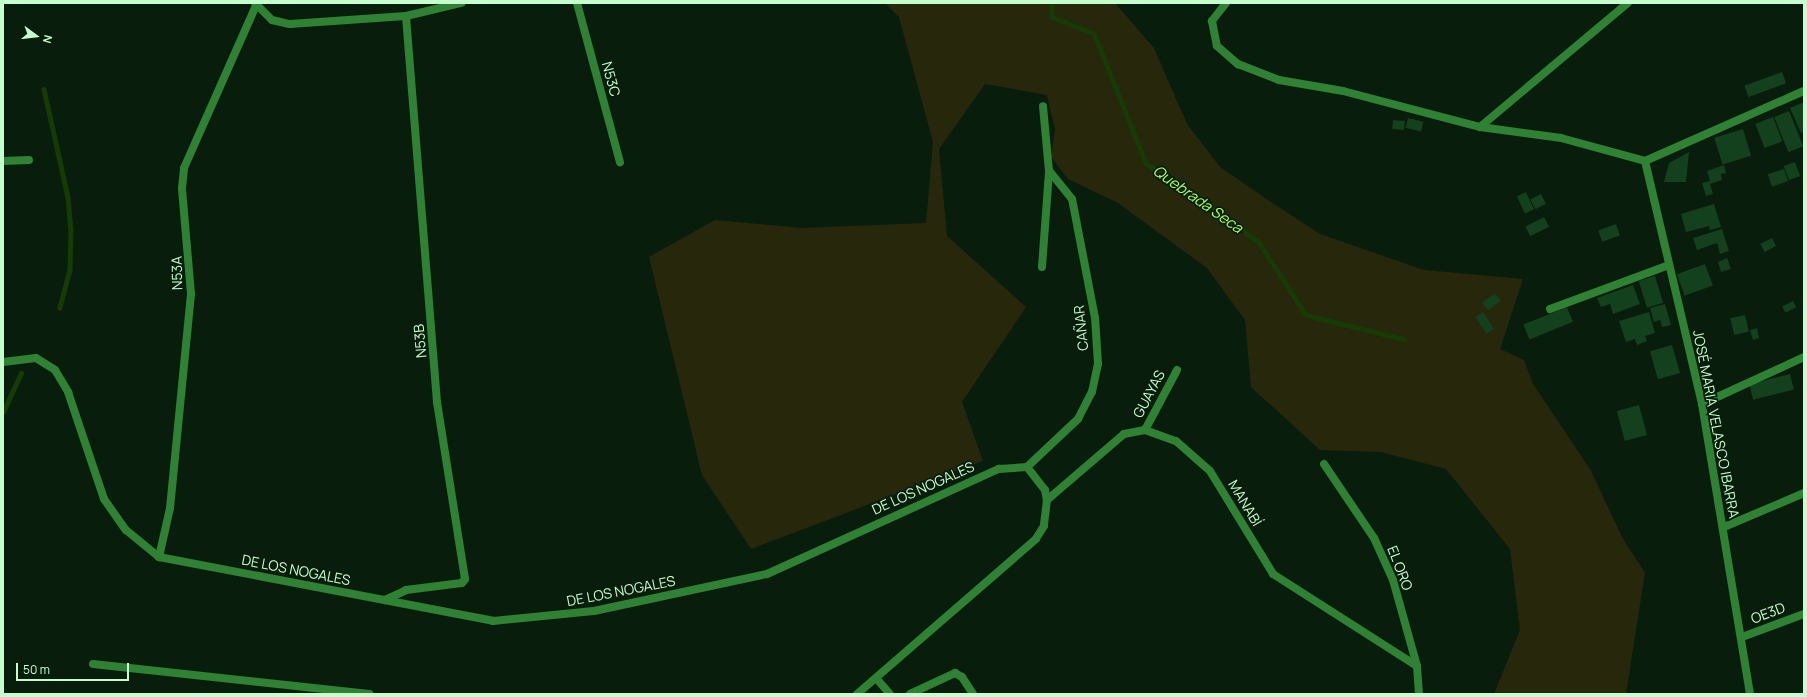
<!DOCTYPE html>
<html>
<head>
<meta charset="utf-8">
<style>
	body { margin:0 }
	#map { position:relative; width:1807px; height:697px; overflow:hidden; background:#091d0d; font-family:Manrope,sans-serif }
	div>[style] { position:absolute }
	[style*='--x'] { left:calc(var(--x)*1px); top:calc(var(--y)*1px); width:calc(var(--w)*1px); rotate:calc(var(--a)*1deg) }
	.green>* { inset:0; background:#27270c }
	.stream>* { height:4.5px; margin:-2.25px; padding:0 2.25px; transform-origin:2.25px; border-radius:2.25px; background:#163b04 }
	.building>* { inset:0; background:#13401d; transform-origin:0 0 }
	.minor>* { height:8px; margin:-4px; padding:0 4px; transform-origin:4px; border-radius:4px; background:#2f8134 }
	.tertiary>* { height:8px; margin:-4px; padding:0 4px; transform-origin:4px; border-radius:4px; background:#2f8134 }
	span { translate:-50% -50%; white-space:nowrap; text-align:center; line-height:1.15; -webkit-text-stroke:3.5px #091d0d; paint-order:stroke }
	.street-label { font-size:14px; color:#c5ffcd }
	.water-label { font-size:15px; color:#abff53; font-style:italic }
	.frame { position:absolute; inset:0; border:4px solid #c5ffcd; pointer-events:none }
	.north { position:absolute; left:16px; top:16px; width:40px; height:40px; -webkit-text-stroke:3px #091d0d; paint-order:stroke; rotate:105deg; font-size:11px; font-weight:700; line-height:16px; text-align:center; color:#c5ffcd }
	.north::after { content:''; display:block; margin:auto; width:14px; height:18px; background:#c5ffcd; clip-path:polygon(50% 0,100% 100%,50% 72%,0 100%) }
	.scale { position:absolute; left:16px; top:663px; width:113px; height:18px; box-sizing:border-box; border:2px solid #c5ffcd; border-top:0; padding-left:5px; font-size:12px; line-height:14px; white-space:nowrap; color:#c5ffcd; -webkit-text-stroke:3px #091d0d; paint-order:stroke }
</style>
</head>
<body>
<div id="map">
	<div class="green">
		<i style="clip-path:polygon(885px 3px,1115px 3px,1154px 48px,1187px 124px,1220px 167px,1274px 204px,1320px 234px,1424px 270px,1523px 279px,1500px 349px,1524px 360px,1533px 384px,1590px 469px,1623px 539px,1645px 573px,1626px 694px,1494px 694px,1520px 630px,1510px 549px,1446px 469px,1381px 452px,1320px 450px,1251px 387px,1245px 320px,1207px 268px,1118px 203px,1068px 179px,1051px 157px,1055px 130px,1047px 95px,985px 84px,939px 149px,947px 236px,1026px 307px,962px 402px,983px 461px,751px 549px,702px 475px,649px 257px,715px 220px,801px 228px,926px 223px,933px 142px,899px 17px)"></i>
	</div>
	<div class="stream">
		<i style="--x:1052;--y:3;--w:14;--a:90"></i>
		<i style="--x:1052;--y:17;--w:45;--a:20.9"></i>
		<i style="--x:1094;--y:33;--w:140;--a:68.2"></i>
		<i style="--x:1146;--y:163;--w:138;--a:35"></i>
		<i style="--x:1259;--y:242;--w:87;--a:57.2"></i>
		<i style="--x:1306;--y:315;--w:101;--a:13.8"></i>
		<i style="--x:44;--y:89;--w:111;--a:77.5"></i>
		<i style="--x:68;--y:197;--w:32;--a:85"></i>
		<i style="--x:71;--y:229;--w:41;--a:91.4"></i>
		<i style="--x:70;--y:270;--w:39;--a:105"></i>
		<i style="--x:3;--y:412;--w:43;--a:-65.2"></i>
	</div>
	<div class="building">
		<i style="left:1782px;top:72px;width:12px;height:40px;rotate:70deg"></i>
		<i style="clip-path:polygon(1804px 102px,1804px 132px,1801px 133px,1790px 108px)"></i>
		<i style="left:1789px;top:111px;width:38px;height:16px;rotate:68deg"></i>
		<i style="left:1773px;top:117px;width:26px;height:19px;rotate:69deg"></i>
		<i style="left:1408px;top:118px;width:16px;height:10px;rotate:14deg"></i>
		<i style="left:1393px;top:120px;width:12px;height:9px;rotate:5deg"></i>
		<i style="left:1743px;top:129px;width:28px;height:30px;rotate:73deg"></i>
		<i style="clip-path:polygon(1689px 152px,1686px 182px,1664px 182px,1669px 163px)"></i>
		<i style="left:1795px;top:162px;width:15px;height:12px;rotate:70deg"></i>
		<i style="clip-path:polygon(1724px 165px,1726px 173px,1721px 174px,1722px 180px,1710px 184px,1713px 194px,1706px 196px,1702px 183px,1710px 181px,1707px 171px)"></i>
		<i style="left:1784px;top:169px;width:13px;height:17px;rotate:72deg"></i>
		<i style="left:1526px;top:192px;width:19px;height:10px;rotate:65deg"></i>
		<i style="left:1541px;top:194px;width:11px;height:12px;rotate:63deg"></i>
		<i style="clip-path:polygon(1714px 204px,1721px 227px,1710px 230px,1709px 226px,1686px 232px,1681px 214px)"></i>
		<i style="left:1544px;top:217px;width:11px;height:21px;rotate:63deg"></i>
		<i style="left:1616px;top:224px;width:12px;height:19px;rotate:70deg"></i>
		<i style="clip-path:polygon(1722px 229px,1729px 251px,1720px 254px,1717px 243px,1697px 250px,1693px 238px)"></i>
		<i style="left:1772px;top:238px;width:9px;height:13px;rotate:63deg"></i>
		<i style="clip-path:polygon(1727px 258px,1731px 269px,1721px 272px,1718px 262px)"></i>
		<i style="left:1705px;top:264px;width:23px;height:30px;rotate:70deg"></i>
		<i style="left:1655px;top:276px;width:28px;height:17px;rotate:73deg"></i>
		<i style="clip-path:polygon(1633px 285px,1640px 304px,1613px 314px,1610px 304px,1601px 307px,1597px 298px)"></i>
		<i style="left:1495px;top:293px;width:10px;height:16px;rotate:53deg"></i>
		<i style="left:1793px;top:301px;width:7px;height:12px;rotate:63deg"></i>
		<i style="clip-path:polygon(1665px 304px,1671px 325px,1662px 327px,1660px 320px,1654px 322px,1650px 308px)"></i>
		<i style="left:1567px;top:307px;width:16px;height:47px;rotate:68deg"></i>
		<i style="left:1483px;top:312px;width:20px;height:9px;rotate:57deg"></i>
		<i style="clip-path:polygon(1649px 312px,1655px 333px,1645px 336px,1647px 341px,1637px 345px,1635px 339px,1626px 342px,1619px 321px)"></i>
		<i style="left:1745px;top:315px;width:17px;height:15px;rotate:77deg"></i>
		<i style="clip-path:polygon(1757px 328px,1759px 338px,1753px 340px,1750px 330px)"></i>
		<i style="left:1672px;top:345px;width:29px;height:23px;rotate:74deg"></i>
		<i style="left:1790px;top:374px;width:16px;height:42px;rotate:76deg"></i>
		<i style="left:1639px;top:405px;width:31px;height:23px;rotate:75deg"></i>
	</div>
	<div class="minor">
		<i style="--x:255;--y:3;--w:24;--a:45"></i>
		<i style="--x:272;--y:20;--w:18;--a:13"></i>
		<i style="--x:290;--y:24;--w:116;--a:-3.9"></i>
		<i style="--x:406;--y:16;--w:57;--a:-13.3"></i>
		<i style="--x:577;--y:3;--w:165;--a:74.9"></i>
		<i style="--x:1226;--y:3;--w:23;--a:128"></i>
		<i style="--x:1212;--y:21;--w:25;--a:79"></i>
		<i style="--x:1217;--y:46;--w:28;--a:41"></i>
		<i style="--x:1238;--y:64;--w:44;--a:21.3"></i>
		<i style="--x:1279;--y:80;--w:65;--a:9.8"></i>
		<i style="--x:1343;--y:91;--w:142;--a:14.7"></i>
		<i style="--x:1480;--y:127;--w:82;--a:7.7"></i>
		<i style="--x:1561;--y:138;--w:87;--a:15.3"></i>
		<i style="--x:1645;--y:161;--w:174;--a:-23.8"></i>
		<i style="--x:1480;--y:127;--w:193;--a:-40"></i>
		<i style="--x:3;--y:161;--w:26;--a:-2"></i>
		<i style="--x:1645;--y:161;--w:250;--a:76.8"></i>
		<i style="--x:1702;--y:404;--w:294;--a:80.6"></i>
		<i style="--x:1042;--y:267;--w:96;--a:-85.8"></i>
		<i style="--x:1049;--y:171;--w:65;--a:-95.3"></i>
		<i style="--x:1550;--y:309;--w:127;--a:-20.3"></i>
		<i style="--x:1702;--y:404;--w:112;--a:-24.7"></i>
		<i style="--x:1145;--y:430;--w:68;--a:-61.9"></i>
		<i style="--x:1324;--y:464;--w:89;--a:56"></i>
		<i style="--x:1374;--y:538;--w:46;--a:65.7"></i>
		<i style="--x:1393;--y:580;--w:89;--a:74.4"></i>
		<i style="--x:1417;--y:666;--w:28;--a:86"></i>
		<i style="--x:1027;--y:467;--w:70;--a:-43.3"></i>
		<i style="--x:1078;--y:419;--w:30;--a:-63"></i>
		<i style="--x:1092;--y:392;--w:29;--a:-78"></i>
		<i style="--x:1098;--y:364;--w:46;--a:-93.7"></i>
		<i style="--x:1095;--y:318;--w:121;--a:-100.9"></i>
		<i style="--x:1072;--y:199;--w:36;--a:-129"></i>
		<i style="--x:1047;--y:500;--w:101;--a:-40.6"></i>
		<i style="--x:1124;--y:434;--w:21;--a:-11"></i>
		<i style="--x:1145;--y:430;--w:33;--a:20"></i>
		<i style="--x:1176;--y:441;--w:45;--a:41.4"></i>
		<i style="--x:1210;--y:471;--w:121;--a:58.5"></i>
		<i style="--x:1273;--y:574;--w:171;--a:32.6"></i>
		<i style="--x:1724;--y:527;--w:87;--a:-23"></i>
		<i style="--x:385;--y:600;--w:23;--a:-25"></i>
		<i style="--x:406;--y:590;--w:56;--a:-7.1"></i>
		<i style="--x:462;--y:583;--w:5;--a:-53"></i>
		<i style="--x:465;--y:579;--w:179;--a:-99"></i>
		<i style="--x:437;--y:402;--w:387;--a:-94.6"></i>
		<i style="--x:1742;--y:637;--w:66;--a:-20.4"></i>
		<i style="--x:93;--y:664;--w:278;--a:6.2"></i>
		<i style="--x:876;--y:678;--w:21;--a:49"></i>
		<i style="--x:910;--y:694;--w:50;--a:-25"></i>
		<i style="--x:955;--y:673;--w:8;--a:30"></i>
		<i style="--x:962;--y:677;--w:20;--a:57"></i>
	</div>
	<div class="tertiary">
		<i style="--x:3;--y:362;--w:33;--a:-7"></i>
		<i style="--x:36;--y:358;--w:22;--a:32"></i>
		<i style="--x:55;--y:370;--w:26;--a:59"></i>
		<i style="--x:68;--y:392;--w:113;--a:71.4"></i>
		<i style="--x:104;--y:499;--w:38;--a:55"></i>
		<i style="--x:126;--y:530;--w:43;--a:39.3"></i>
		<i style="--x:159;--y:557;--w:340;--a:10.8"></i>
		<i style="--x:493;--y:621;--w:101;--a:-5.7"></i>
		<i style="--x:594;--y:611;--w:177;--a:-12.1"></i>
		<i style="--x:767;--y:574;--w:255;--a:-24.4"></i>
		<i style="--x:999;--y:469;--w:28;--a:-4"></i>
		<i style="--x:1027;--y:467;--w:29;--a:52"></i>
		<i style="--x:1045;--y:490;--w:10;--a:79"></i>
		<i style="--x:1047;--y:500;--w:26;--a:97"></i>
		<i style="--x:1044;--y:526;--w:15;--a:122"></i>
		<i style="--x:1036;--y:539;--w:237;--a:139.1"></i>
		<i style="--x:159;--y:557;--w:50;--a:-77.3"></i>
		<i style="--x:170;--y:508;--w:215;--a:-84.4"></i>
		<i style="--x:191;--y:294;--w:106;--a:-94.9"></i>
		<i style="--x:182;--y:188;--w:20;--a:-84"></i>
		<i style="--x:184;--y:168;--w:180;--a:-66.1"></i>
	</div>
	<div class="street-label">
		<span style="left:611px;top:79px;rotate:75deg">N53C</span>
		<span style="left:177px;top:273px;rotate:-91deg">N53A</span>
		<span style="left:1081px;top:328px;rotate:-96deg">CAÑAR</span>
		<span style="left:420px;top:341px;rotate:-95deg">N53B</span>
		<span style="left:1149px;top:394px;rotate:-62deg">GUAYAS</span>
		<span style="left:1716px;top:424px;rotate:79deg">JOSÉ MARIA VELASCO IBARRA</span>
		<span style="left:923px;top:488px;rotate:-24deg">DE LOS NOGALES</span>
		<span style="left:1245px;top:503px;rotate:59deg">MANABÍ</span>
		<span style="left:1400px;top:568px;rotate:69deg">EL ORO</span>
		<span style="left:296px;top:570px;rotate:11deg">DE LOS NOGALES</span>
		<span style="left:621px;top:591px;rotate:-11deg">DE LOS NOGALES</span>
		<span style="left:1768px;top:613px;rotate:-21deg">OE3D</span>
	</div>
	<div class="water-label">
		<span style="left:1198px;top:199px;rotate:35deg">Quebrada Seca</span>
	</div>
	<div class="frame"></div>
	<div class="north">N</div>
	<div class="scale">50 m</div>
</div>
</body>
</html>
